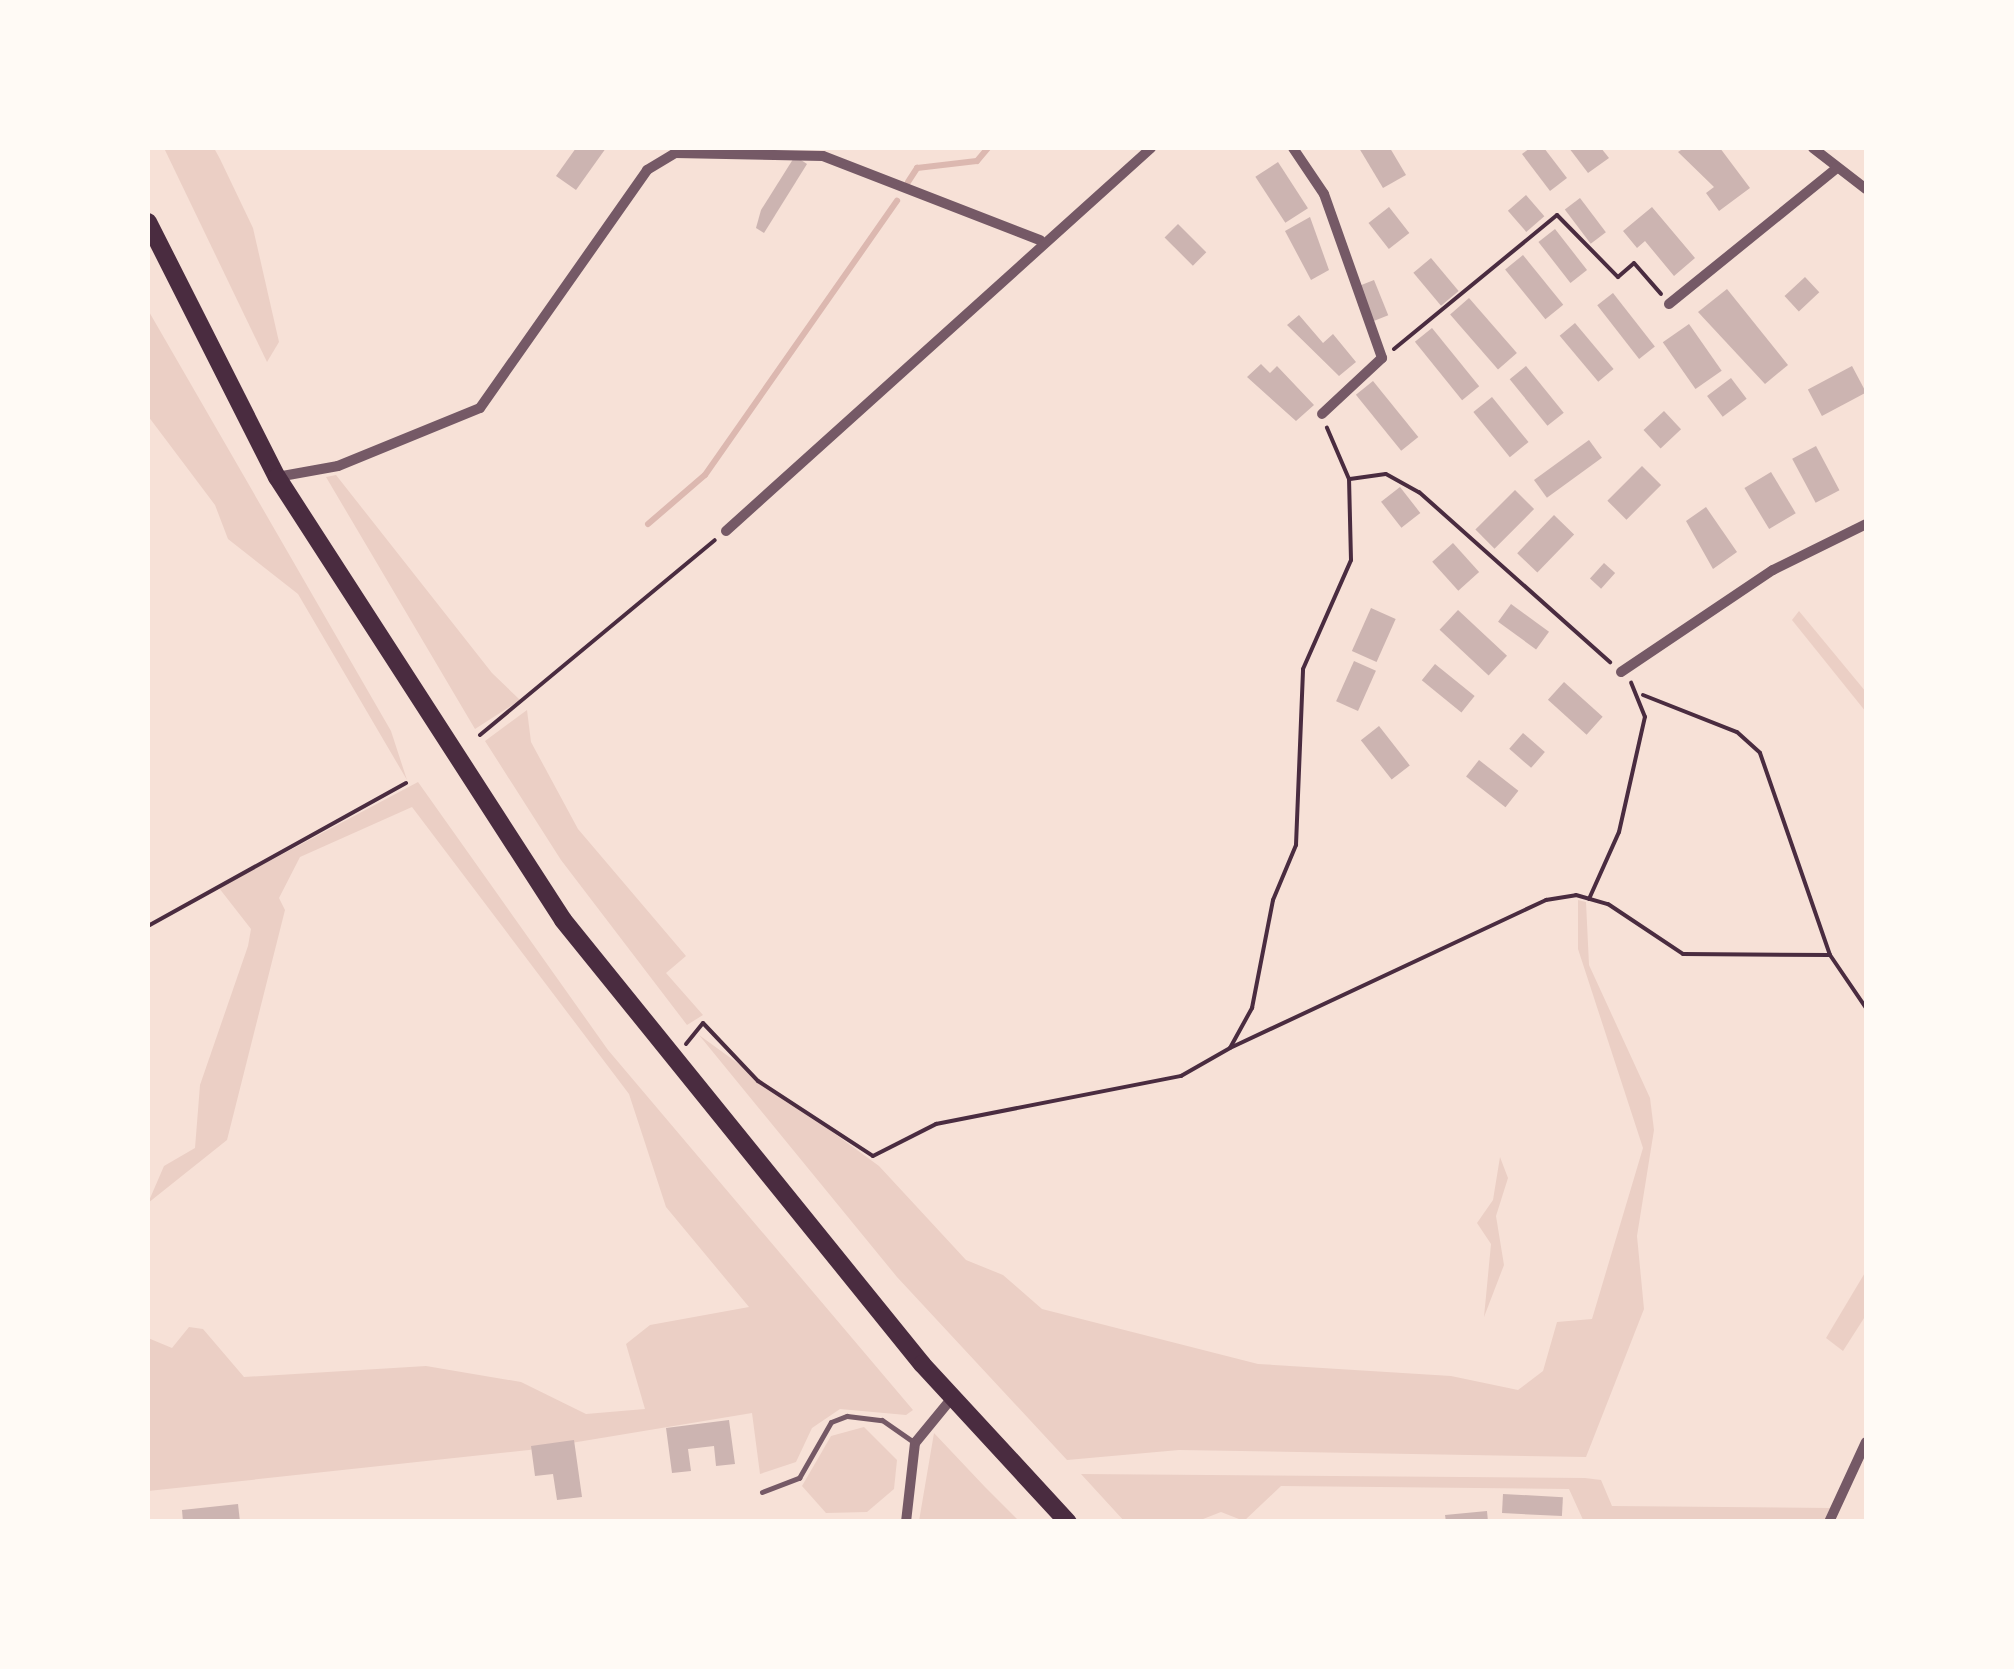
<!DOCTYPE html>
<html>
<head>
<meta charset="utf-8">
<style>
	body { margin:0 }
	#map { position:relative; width:2014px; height:1669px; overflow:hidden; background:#f7e1d7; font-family:Helvetica,sans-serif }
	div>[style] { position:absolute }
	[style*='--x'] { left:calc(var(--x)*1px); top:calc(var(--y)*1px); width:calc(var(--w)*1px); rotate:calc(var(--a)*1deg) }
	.green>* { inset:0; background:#ebcfc5 }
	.stream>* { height:6px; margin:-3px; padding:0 3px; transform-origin:3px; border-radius:3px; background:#dcb8b0 }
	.building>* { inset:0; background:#ccb4b1; transform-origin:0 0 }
	.path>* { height:4px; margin:-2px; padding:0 2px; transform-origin:2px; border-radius:2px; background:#4a2c40 }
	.service>* { height:5px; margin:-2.5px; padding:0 2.5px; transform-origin:2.5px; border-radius:2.5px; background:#755966 }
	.minor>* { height:10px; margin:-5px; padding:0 5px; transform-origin:5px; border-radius:5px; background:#755966 }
	.trunk>* { height:18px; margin:-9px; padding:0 9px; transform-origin:9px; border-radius:9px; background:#4a2c40 }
	span { translate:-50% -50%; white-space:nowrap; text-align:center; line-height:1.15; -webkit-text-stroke:10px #fffaf5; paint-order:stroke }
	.frame { position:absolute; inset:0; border:150px solid #fffaf5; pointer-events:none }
</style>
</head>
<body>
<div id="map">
	<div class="green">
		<i style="clip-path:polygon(164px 148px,214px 148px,220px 159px,253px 228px,279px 342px,267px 362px)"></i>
		<i style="clip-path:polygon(148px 310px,391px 731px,407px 780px,298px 594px,228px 539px,215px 505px,148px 416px)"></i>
		<i style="clip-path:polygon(336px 475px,492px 673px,520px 700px,475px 729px,326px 477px)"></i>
		<i style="clip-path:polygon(1799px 611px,1866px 692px,1866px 712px,1792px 620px)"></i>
		<i style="clip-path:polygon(527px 710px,531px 742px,578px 829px,686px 956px,666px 973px,703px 1015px,687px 1025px,561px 860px,485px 741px)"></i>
		<i style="clip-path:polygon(418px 782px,608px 1050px,913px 1410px,906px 1415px,840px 1409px,812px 1428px,796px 1462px,760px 1474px,752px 1413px,529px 1450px,148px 1491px,148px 1338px,172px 1348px,189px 1327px,203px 1329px,244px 1377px,426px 1366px,521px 1382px,586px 1414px,645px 1409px,626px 1344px,650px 1325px,749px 1307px,666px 1207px,629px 1094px,412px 807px,300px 857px,279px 898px,285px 910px,227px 1140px,148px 1203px,164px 1166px,195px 1148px,200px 1085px,248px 946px,251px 929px,219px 888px)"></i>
		<i style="clip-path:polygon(1578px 900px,1586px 902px,1589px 965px,1650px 1098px,1654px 1130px,1637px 1236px,1644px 1309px,1586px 1457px,1179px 1450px,1067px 1460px,897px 1277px,699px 1035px,879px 1166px,966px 1260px,1003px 1275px,1042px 1309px,1258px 1364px,1451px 1376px,1518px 1390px,1543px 1371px,1557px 1322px,1592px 1319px,1643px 1148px,1578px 949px)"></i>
		<i style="clip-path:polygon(1500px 1157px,1508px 1178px,1496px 1216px,1504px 1265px,1484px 1317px,1491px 1244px,1477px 1223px,1493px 1200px)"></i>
		<i style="clip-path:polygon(1866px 1271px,1866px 1315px,1843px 1351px,1826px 1338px)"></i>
		<i style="clip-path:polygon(864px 1427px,897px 1460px,894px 1489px,867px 1512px,826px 1513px,802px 1486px,831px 1436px)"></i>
		<i style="clip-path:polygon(934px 1433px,985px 1487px,1019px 1521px,919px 1521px)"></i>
		<i style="clip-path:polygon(1081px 1474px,1585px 1478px,1601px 1480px,1612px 1506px,1830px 1508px,1824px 1521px,1584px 1522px,1569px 1489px,1281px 1486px,1244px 1521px,1221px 1512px,1198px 1521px,1125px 1522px)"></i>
	</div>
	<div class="stream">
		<i style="--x:908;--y:182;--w:17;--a:-57"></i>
		<i style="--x:917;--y:168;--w:60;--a:-6.7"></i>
		<i style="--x:977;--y:161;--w:17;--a:-50"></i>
		<i style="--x:648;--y:524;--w:75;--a:-40.7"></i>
		<i style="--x:705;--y:475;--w:335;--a:-55"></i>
	</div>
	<div class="building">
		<i style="clip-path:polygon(576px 148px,606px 148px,576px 190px,556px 176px)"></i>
		<i style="clip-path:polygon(1359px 148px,1390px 148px,1406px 175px,1383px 188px)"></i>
		<i style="clip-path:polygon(1530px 148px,1544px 148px,1567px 178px,1550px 191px,1522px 154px)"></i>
		<i style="clip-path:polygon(1569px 148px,1601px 148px,1609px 158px,1588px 173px)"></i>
		<i style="clip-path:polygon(1684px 148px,1720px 148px,1750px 188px,1719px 211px,1706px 193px,1714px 187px,1678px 152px)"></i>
		<i style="clip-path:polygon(795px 156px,807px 164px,764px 233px,756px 228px,761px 210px)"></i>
		<i style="left:1278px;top:162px;width:55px;height:27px;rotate:57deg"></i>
		<i style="left:1526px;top:195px;width:28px;height:24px;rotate:49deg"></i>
		<i style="left:1580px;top:198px;width:43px;height:19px;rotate:53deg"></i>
		<i style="left:1389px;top:207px;width:33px;height:26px;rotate:52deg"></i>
		<i style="clip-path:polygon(1652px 207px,1695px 258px,1674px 276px,1645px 241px,1637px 248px,1623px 231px)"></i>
		<i style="clip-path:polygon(1310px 217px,1329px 270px,1311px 280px,1285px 231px)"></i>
		<i style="left:1178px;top:224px;width:40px;height:19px;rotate:45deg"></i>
		<i style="left:1555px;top:229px;width:52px;height:21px;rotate:52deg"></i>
		<i style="left:1523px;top:255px;width:64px;height:23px;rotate:51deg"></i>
		<i style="left:1431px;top:258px;width:43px;height:23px;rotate:50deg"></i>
		<i style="left:1805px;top:277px;width:21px;height:28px;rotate:47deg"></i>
		<i style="left:1374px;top:280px;width:38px;height:19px;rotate:68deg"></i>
		<i style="clip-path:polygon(1727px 289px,1788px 365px,1765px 384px,1698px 312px)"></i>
		<i style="left:1613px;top:293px;width:68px;height:20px;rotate:52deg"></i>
		<i style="left:1469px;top:298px;width:73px;height:25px;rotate:49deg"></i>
		<i style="clip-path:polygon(1299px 315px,1323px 343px,1333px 334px,1356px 362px,1339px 376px,1287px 325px)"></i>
		<i style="left:1575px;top:323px;width:60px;height:20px;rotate:50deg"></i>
		<i style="left:1689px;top:324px;width:57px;height:32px;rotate:55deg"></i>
		<i style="left:1432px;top:328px;width:75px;height:22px;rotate:51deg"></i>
		<i style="clip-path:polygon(1261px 364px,1270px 373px,1277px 366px,1314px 405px,1296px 421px,1247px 377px)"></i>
		<i style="left:1526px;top:366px;width:60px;height:21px;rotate:51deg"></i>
		<i style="left:1852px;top:366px;width:30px;height:50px;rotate:62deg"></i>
		<i style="left:1731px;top:378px;width:26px;height:30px;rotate:53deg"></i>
		<i style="left:1373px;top:381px;width:72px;height:22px;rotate:51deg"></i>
		<i style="left:1492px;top:397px;width:58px;height:24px;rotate:51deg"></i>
		<i style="left:1664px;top:411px;width:25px;height:28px;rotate:47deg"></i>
		<i style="left:1589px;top:440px;width:22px;height:68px;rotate:54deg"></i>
		<i style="left:1816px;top:446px;width:50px;height:27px;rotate:62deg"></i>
		<i style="left:1642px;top:466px;width:27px;height:49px;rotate:45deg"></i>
		<i style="left:1771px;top:472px;width:48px;height:31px;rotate:59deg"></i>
		<i style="left:1400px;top:487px;width:33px;height:24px;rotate:52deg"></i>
		<i style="left:1515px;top:490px;width:27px;height:56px;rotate:45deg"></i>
		<i style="clip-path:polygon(1706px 507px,1737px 552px,1713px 569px,1686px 521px)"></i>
		<i style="left:1554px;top:515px;width:28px;height:53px;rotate:44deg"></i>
		<i style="left:1453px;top:543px;width:39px;height:28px;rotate:48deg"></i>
		<i style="left:1604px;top:563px;width:15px;height:21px;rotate:42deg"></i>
		<i style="left:1511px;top:604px;width:47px;height:22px;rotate:36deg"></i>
		<i style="left:1371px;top:608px;width:27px;height:47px;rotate:24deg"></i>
		<i style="left:1458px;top:610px;width:67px;height:27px;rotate:43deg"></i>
		<i style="left:1354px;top:661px;width:24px;height:44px;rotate:24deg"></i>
		<i style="left:1435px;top:664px;width:51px;height:21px;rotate:39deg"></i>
		<i style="left:1564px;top:682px;width:52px;height:24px;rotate:42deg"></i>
		<i style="left:1379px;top:726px;width:50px;height:23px;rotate:52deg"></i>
		<i style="left:1523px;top:733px;width:29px;height:21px;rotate:41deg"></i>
		<i style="left:1479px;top:760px;width:50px;height:21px;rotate:38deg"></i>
		<i style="clip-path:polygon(729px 1420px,735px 1464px,716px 1466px,714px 1446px,688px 1449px,691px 1471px,672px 1473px,666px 1428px)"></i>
		<i style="clip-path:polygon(574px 1440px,582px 1497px,557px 1500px,553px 1474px,535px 1476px,531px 1446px)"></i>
		<i style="left:1503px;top:1494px;width:60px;height:19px;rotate:3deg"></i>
		<i style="clip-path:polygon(238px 1504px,240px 1522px,183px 1522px,182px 1510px)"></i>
		<i style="clip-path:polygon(1487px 1511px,1488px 1522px,1446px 1522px,1445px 1515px)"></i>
	</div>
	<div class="path">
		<i style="--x:1394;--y:349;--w:211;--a:-39.4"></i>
		<i style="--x:1557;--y:215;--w:87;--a:45.5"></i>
		<i style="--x:1618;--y:277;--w:21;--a:-41"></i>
		<i style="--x:1634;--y:263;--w:41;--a:48.9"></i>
		<i style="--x:1350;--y:479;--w:36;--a:-8"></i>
		<i style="--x:1386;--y:474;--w:38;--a:29"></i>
		<i style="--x:1419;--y:492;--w:256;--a:41.7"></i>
		<i style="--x:1643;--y:695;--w:101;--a:21.5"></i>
		<i style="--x:1737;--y:732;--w:31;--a:42"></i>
		<i style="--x:1760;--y:753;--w:214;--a:70.9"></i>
		<i style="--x:480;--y:735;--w:305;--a:-39.7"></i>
		<i style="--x:1589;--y:899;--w:73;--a:-65.9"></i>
		<i style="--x:1619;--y:832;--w:118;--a:-77.3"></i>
		<i style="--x:1645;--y:717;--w:37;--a:-112"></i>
		<i style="--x:148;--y:926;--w:295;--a:-29"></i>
		<i style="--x:686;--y:1044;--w:27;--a:-51"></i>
		<i style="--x:703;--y:1023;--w:80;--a:46.5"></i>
		<i style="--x:758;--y:1081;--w:137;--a:33.1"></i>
		<i style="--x:873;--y:1156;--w:71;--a:-26.9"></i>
		<i style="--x:936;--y:1124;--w:250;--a:-11.1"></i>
		<i style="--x:1181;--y:1076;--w:56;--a:-29.7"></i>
		<i style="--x:1230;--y:1048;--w:46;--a:-61.2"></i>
		<i style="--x:1252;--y:1008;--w:110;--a:-79"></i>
		<i style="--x:1273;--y:900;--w:60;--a:-67.3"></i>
		<i style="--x:1296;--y:845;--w:176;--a:-87.7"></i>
		<i style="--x:1303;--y:669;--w:119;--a:-66.2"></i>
		<i style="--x:1351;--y:560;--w:81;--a:-91.4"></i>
		<i style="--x:1349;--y:479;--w:56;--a:-113.3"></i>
		<i style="--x:1230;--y:1048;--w:349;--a:-25.1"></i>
		<i style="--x:1546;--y:900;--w:30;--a:-9"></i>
		<i style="--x:1576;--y:895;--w:33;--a:16"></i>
		<i style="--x:1608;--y:904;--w:90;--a:33.7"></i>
		<i style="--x:1683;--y:954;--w:147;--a:0.4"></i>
		<i style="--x:1830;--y:955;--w:64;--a:55.8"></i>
	</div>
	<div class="service">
		<i style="--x:762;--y:1492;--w:40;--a:-21"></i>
		<i style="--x:799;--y:1478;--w:64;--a:-60.3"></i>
		<i style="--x:831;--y:1422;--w:17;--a:-21"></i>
		<i style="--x:847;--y:1416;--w:35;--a:7"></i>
		<i style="--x:882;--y:1420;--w:40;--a:34.9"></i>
	</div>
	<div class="minor">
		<i style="--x:1293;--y:148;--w:55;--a:56"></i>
		<i style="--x:1324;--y:194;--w:174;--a:70.5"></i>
		<i style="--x:1382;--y:358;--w:82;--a:137"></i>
		<i style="--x:1813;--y:148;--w:67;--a:37.7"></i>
		<i style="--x:1669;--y:304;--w:215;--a:-39"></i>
		<i style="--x:277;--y:477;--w:62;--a:-10.2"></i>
		<i style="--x:338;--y:466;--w:153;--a:-22.2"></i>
		<i style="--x:480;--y:408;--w:291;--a:-54.9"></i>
		<i style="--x:647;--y:170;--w:33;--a:-31"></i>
		<i style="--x:675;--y:153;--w:148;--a:1.2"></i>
		<i style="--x:823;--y:156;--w:233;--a:21.2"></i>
		<i style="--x:726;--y:531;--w:572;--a:-42.02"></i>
		<i style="--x:1621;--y:672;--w:183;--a:-33.9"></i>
		<i style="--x:1773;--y:570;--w:104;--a:-26.3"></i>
		<i style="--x:906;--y:1522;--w:80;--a:-83.5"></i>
		<i style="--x:915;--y:1443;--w:58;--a:-50.6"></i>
		<i style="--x:1829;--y:1522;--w:88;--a:-65.2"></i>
	</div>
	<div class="trunk">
		<i style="--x:148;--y:222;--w:286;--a:63.2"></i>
		<i style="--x:277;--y:477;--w:527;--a:57.15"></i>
		<i style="--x:563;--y:920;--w:571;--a:51.04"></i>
		<i style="--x:922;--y:1364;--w:215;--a:47.3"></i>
	</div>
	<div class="frame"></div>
</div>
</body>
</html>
